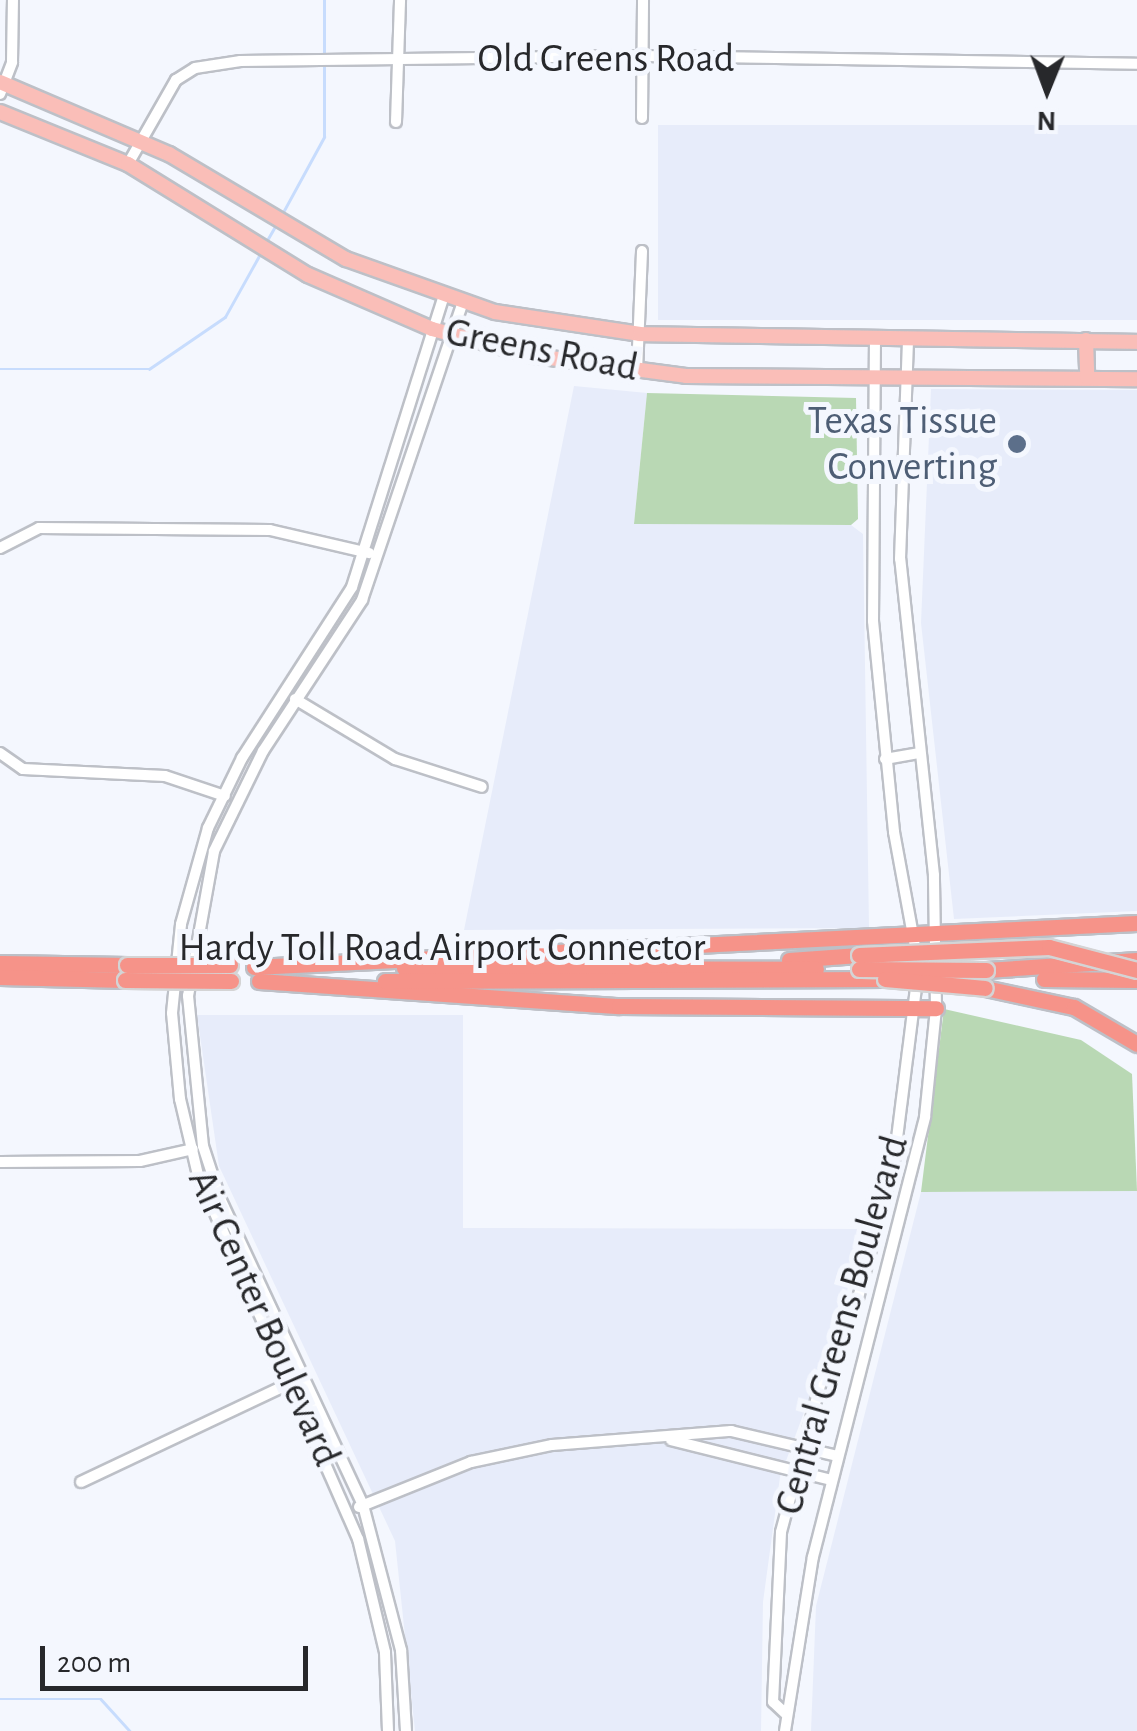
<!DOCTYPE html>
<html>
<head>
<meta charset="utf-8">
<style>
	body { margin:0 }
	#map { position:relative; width:1137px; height:1731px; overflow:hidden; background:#f4f7fe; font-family:"Alegreya Sans",sans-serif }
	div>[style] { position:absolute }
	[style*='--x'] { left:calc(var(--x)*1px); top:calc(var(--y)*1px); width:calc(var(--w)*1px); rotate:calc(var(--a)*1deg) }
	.built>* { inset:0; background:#e7ecfa; transform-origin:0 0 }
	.green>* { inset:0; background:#b9d8b4 }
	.stream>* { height:2.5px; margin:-1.25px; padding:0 1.25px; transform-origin:1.25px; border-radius:1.25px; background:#c7dcfd }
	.roads { filter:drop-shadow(2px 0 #bdc0c7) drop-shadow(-2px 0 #bdc0c7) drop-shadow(0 2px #bdc0c7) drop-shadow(0 -2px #bdc0c7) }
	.minor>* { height:10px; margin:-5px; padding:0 5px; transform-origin:5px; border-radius:5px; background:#fff }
	.major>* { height:14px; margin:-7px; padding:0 7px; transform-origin:7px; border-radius:7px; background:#fabeb8 }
	.highway>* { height:15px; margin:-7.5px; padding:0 7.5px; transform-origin:7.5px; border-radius:7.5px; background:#f69389 }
	.bridges { filter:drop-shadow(2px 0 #d4d4d5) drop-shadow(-2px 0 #d4d4d5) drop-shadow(0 2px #d4d4d5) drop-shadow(0 -2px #d4d4d5) }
	.highway-bridge>* { height:15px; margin:-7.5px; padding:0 7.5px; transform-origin:7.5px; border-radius:7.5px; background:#f69389 }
	.dots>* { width:28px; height:28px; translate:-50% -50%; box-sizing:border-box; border:5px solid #f4f7fe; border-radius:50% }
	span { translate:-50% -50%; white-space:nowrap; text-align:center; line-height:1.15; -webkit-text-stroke:10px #f4f7fe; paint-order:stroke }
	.street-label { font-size:40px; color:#27282b }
	.service-label { font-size:40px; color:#4e5e75 }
	.right { translate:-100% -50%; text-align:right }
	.north { position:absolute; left:997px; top:40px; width:100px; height:100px; -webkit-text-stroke:8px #f4f7fe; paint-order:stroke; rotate:181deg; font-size:28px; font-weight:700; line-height:40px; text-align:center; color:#27282b }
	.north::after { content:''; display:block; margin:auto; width:35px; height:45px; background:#27282b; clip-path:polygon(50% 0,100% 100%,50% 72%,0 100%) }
	.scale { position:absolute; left:40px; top:1646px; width:268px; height:45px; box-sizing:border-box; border:5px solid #27282b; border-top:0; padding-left:12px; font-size:30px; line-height:35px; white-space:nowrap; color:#27282b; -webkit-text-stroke:8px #f4f7fe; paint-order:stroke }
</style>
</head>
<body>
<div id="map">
	<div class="built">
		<i style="left:658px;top:125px;width:479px;height:195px"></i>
		<i style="clip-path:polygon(574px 386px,647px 393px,634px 524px,851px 525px,863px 534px,869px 928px,464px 930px)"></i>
		<i style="clip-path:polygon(931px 389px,1137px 390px,1137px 911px,954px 919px,921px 623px)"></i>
		<i style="clip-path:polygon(197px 1015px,463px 1015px,463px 1228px,859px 1229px,845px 1302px,780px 1477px,763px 1602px,761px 1731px,415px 1731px,395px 1541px,219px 1166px)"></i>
		<i style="clip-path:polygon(1137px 1191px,1137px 1731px,811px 1731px,816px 1606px,921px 1192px)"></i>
	</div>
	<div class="green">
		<i style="clip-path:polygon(647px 393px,856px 398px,858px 519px,851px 525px,634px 524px)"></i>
		<i style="clip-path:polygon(944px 1009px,1081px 1040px,1132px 1074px,1137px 1191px,921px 1192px)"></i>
	</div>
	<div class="stream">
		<i style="--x:324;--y:57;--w:57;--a:-90"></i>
		<i style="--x:281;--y:216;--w:90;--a:-61.4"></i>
		<i style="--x:324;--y:137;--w:72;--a:-90"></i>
		<i style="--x:266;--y:242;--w:22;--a:-60"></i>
		<i style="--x:0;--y:369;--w:149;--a:0"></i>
		<i style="--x:149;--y:369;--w:92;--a:-34.4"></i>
		<i style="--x:225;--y:317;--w:72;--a:-60.9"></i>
		<i style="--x:0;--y:1699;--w:101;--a:0"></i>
		<i style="--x:101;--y:1699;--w:43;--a:47.8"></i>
	</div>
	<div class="roads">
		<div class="minor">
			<i style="--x:0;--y:94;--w:34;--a:-69"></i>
			<i style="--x:12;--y:62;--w:62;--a:-89.1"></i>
			<i style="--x:642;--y:118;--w:118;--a:-89.5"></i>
			<i style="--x:396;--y:122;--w:122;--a:-88.1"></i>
			<i style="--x:128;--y:164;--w:97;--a:-60.3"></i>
			<i style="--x:176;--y:80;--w:22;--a:-32"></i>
			<i style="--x:195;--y:68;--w:46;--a:-8.8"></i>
			<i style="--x:240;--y:61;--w:403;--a:-0.7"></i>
			<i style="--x:643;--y:56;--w:494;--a:0.9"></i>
			<i style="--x:875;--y:336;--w:285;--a:90.4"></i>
			<i style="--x:873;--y:621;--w:212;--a:84.3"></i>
			<i style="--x:894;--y:832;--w:127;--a:79.6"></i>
			<i style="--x:637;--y:371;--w:120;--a:-87.6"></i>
			<i style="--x:0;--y:548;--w:44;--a:-27.1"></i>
			<i style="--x:39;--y:528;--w:231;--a:0.5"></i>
			<i style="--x:270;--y:530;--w:102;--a:13.1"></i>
			<i style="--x:295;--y:699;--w:117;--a:31"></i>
			<i style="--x:395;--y:759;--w:91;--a:17.8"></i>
			<i style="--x:0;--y:753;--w:28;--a:35"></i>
			<i style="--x:23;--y:769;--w:142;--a:2.8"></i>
			<i style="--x:165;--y:776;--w:63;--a:18.4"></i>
			<i style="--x:885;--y:759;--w:34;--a:-10"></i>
			<i style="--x:0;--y:1162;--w:140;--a:-0.4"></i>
			<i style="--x:140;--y:1161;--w:54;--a:-12.8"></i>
			<i style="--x:671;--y:1440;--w:166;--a:14"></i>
			<i style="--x:81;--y:1482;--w:234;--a:-25.3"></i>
			<i style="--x:359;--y:1507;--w:121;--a:-21.9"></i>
			<i style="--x:471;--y:1462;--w:83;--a:-11.9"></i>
			<i style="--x:552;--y:1445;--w:180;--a:-4.5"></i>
			<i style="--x:731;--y:1431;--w:110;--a:13.2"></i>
			<i style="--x:785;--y:1713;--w:16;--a:-137"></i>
			<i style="--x:773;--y:1702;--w:170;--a:-87.3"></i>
			<i style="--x:781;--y:1532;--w:159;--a:-75.1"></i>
			<i style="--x:822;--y:1378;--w:84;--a:-65.3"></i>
			<i style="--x:857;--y:1302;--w:145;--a:-75.2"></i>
			<i style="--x:894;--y:1162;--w:184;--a:-82.8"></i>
			<i style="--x:388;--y:1731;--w:79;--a:-92.2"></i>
			<i style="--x:385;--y:1652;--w:116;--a:-103.4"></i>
			<i style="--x:358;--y:1539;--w:398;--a:-113.7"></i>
			<i style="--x:198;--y:1175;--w:78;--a:-103.3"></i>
			<i style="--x:180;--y:1099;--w:86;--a:-95.3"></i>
			<i style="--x:172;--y:1013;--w:89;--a:-84.2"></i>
			<i style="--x:181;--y:924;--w:100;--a:-74.3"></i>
			<i style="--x:208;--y:828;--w:78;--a:-64.1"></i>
			<i style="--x:242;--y:758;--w:203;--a:-57.2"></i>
			<i style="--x:352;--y:587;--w:303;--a:-72.5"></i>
			<i style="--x:406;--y:1731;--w:81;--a:-93.5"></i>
			<i style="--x:401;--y:1650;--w:150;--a:-104.7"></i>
			<i style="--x:363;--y:1505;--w:336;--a:-115"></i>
			<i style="--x:221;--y:1201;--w:58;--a:-108.1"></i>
			<i style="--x:203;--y:1146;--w:151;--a:-95.7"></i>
			<i style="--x:188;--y:996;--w:147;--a:-79.8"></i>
			<i style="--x:214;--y:851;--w:111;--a:-63.9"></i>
			<i style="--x:263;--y:751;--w:181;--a:-56.7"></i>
			<i style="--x:362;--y:600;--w:312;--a:-71.3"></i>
			<i style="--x:785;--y:1731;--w:176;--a:-80.9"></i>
			<i style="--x:813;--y:1557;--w:454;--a:-75.7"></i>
			<i style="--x:925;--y:1117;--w:110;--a:-84.2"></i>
			<i style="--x:936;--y:1008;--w:133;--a:-90.9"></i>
			<i style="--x:934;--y:875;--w:318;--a:-96.1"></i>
			<i style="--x:900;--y:559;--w:222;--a:-87.9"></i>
		</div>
		<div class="major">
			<i style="--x:0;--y:82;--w:184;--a:23.1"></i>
			<i style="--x:169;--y:154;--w:206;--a:30.7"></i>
			<i style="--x:346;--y:259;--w:158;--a:19.6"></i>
			<i style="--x:495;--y:312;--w:147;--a:8.6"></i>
			<i style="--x:640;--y:334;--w:497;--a:0.9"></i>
			<i style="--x:0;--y:112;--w:138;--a:22.1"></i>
			<i style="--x:128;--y:164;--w:211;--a:31.7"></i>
			<i style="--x:308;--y:275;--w:135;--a:23.5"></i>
			<i style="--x:432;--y:329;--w:106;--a:14.7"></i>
			<i style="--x:535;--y:356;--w:152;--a:7.5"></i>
			<i style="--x:686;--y:376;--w:451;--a:0.4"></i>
			<i style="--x:1086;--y:340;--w:38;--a:88"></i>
		</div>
		<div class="highway">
			<i style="--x:789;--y:960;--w:70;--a:-4.1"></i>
			<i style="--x:0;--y:963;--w:127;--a:0.9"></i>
			<i style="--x:254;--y:967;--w:884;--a:-2.85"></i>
			<i style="--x:404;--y:968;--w:412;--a:0.1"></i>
			<i style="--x:986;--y:970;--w:151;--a:-3.8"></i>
			<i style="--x:0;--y:977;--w:125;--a:1.4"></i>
			<i style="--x:1044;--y:979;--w:93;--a:0.6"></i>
			<i style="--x:259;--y:981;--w:361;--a:4"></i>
			<i style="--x:619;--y:1006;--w:317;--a:0.4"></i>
			<i style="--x:385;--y:981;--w:500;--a:-0.23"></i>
			<i style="--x:985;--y:988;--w:91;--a:12.1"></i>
			<i style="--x:1074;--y:1007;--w:73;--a:30.4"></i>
		</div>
	</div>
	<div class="bridges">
		<div class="highway-bridge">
			<i style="--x:859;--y:955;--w:190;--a:-2.4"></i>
			<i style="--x:1049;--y:947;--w:91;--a:14.6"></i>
			<i style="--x:127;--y:965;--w:103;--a:0"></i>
			<i style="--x:859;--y:969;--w:127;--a:0.5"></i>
			<i style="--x:885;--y:979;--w:100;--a:5.1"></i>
			<i style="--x:125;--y:980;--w:106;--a:0.5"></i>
		</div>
	</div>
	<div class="dots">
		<i style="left:1017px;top:444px;background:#5c6f8a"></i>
	</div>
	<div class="street-label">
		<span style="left:606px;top:59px">Old Greens Road</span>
		<span style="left:542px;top:350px;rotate:11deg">Greens Road</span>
		<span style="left:442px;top:948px">Hardy Toll Road Airport Connector</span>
		<span style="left:264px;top:1318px;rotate:66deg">Air Center Boulevard</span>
		<span style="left:842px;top:1325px;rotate:-74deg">Central Greens Boulevard</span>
	</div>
	<div class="service-label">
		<span class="right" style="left:997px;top:444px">Texas Tissue<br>Converting</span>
	</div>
	<div class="north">N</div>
	<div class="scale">200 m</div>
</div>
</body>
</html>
